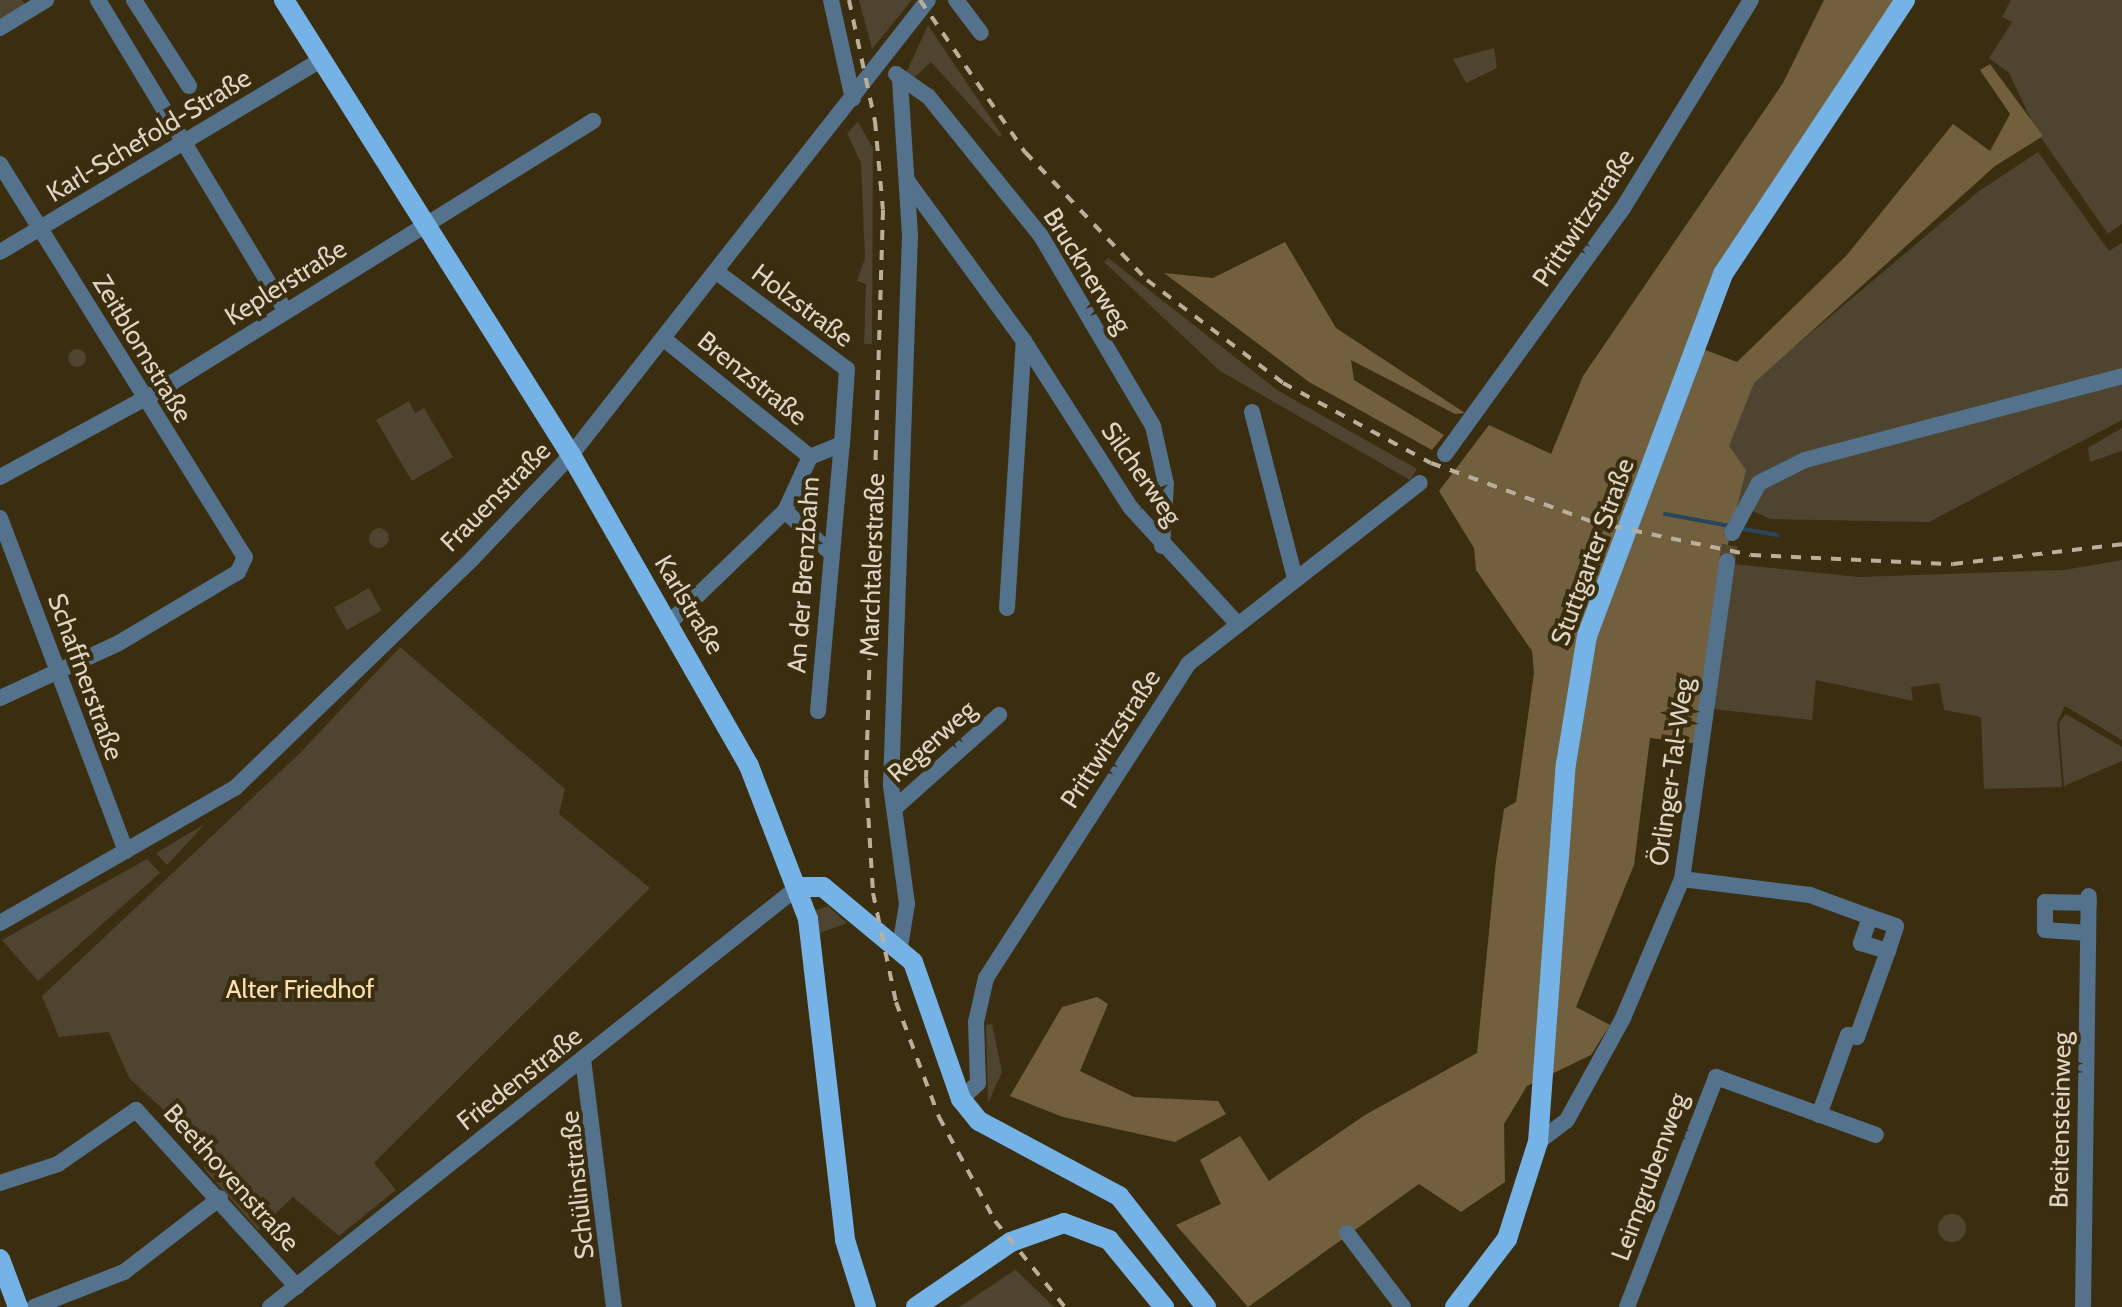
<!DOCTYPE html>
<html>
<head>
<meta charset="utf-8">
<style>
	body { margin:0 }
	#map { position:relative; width:2122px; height:1307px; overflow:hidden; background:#3b2d0f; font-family:Cabin,sans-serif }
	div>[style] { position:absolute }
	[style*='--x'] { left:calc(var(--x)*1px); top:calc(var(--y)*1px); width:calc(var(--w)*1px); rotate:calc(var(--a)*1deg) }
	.green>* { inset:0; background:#4f442f; transform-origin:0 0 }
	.round { border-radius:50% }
	.forest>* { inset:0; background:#725f3d }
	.stream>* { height:4px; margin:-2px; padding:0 2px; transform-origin:2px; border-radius:2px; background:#27465e }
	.minor-tunnel>* { height:16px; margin-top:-8px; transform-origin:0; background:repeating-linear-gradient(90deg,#53462a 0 16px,transparent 0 24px) }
	.minor>* { height:16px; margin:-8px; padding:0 8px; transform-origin:8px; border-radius:8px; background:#54728b }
	.major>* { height:20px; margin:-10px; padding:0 10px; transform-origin:10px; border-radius:10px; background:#75b3e6 }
	.rail>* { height:4px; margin-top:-2px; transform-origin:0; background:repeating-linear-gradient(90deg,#b9af9b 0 10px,transparent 0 20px) }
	span { translate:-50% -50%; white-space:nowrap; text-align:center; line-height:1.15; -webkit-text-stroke:8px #3b2d0f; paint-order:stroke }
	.street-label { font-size:26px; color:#ded5c4 }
	.park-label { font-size:26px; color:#fbe1b1 }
</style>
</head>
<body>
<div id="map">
	<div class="green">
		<i style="clip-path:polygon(0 0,22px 0,29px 11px,0 28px)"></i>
		<i style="clip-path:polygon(859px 0,912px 0,872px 49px)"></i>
		<i style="clip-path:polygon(2011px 0,2122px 0,2122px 224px,2108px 234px,2037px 132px,2009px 73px,1989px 58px,2012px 22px,2002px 17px)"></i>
		<i style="clip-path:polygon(928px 25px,1002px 135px,999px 137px,931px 62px,913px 79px,906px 73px)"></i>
		<i style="clip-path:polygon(1494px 48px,1497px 68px,1466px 83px,1453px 59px)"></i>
		<i style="clip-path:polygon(858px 122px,873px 148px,872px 344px,864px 344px,866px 284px,857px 281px,865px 258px,861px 163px,847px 133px)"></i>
		<i style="clip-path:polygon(2038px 152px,2109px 251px,2122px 243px,2122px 420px,1929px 522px,1770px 519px,1708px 490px,1747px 387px,1979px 191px)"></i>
		<i style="clip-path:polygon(1108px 258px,1277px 390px,1417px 469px,1410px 480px,1220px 371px,1104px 262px)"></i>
		<i class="round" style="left:68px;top:349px;width:18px;height:18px"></i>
		<i style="clip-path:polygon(409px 401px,415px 413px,424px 408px,453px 457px,412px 481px,376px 420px)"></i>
		<i style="clip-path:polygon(2122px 428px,2122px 451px,2090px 462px,2088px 448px)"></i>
		<i class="round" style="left:369px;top:528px;width:20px;height:20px"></i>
		<i style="clip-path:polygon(2122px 560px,2122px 740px,2065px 706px,2057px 723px,2062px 787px,1984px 789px,1981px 717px,1944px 710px,1939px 683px,1911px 687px,1913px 701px,1816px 680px,1812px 720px,1713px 709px,1733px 564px,1859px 577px,2064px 570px)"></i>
		<i style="left:369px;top:588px;width:26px;height:40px;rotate:61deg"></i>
		<i style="clip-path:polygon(400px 647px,565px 789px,559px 814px,650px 888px,374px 1163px,396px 1190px,339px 1236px,293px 1197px,258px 1230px,205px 1170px,195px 1139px,129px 1078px,109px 1032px,59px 1037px,42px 996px,299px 754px)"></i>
		<i style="clip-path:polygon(2066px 714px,2122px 747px,2122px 761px,2064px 786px,2059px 723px)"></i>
		<i style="clip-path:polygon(205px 824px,167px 865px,156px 853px)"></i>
		<i style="clip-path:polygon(147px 859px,160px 873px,38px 981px,2px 940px)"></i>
		<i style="clip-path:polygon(828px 906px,847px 923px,820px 933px,816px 910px)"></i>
		<i style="clip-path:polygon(992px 1024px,1002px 1072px,988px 1103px,986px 1025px)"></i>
		<i class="round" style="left:1938px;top:1214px;width:28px;height:28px"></i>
		<i style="clip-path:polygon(1015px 1269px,1054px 1307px,959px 1307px,1015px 1270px)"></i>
	</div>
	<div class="forest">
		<i style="clip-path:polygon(1824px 0,1895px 0,1723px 258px,1695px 346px,1737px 362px,1846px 256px,1953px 124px,1990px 151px,2010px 114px,1980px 70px,1990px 64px,2043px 136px,1995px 166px,1754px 383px,1729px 446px,1746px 470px,1723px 565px,1700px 744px,1650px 738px,1634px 865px,1576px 1007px,1610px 1025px,1591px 1055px,1527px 1086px,1504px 1124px,1505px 1182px,1461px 1212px,1419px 1184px,1248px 1307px,1176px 1225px,1221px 1204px,1200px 1160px,1240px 1136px,1269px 1181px,1365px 1115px,1477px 1053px,1496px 861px,1504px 809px,1516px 802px,1534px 673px,1532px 651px,1476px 570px,1474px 548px,1439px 491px,1489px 425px,1551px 454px,1583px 376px,1783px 83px)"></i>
		<i style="clip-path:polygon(1285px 242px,1336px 328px,1465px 413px,1455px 414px,1351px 360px,1354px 380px,1444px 435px,1432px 450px,1309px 382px,1164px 273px,1213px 278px)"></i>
		<i style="clip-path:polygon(1097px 997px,1108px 1004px,1080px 1071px,1134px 1097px,1218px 1101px,1226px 1114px,1175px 1142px,1063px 1117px,1010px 1096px,1062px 1007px)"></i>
	</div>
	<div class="stream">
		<i style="--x:1665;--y:514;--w:66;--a:10.5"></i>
		<i style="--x:1738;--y:528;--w:40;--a:10"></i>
	</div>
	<div class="minor-tunnel">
		<i style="--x:1727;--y:561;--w:28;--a:-80"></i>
	</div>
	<div class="minor">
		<i style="--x:98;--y:0;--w:364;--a:58.9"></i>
		<i style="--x:134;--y:0;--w:102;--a:57.4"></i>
		<i style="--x:831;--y:0;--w:101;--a:77.5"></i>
		<i style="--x:956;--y:0;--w:41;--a:52.9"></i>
		<i style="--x:0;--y:28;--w:54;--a:-31.3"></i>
		<i style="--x:896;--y:74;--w:39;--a:35"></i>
		<i style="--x:928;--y:96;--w:180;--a:51.1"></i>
		<i style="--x:1041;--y:236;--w:221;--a:59.5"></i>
		<i style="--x:1153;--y:426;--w:59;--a:77.4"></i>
		<i style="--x:1166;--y:484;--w:62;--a:93.7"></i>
		<i style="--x:0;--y:164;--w:463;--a:58.1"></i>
		<i style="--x:245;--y:557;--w:17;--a:115"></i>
		<i style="--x:238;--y:572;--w:139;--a:149.2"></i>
		<i style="--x:119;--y:643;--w:131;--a:155.2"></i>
		<i style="--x:908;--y:182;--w:197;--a:53.9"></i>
		<i style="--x:1024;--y:341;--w:198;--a:57.4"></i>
		<i style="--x:1131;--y:508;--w:155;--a:47.4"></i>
		<i style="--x:0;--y:252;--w:374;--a:-30.9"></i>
		<i style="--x:718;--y:273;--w:161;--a:36.7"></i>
		<i style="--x:847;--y:369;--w:75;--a:93.8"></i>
		<i style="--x:842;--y:444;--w:35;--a:158"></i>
		<i style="--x:664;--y:339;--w:188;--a:38.9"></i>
		<i style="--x:1252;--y:412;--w:171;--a:75.5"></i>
		<i style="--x:1445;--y:454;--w:304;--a:-54.1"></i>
		<i style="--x:1623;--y:208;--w:244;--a:-58.4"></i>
		<i style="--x:0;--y:477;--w:182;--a:-28.5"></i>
		<i style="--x:160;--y:390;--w:510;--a:-31.85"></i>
		<i style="--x:785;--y:511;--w:62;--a:42.4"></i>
		<i style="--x:0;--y:518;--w:356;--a:69.3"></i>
		<i style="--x:1732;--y:533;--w:57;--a:-61.6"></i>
		<i style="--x:1759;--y:483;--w:51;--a:-26.6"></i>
		<i style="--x:1805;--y:460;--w:328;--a:-14.8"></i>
		<i style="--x:1007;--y:608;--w:268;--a:-86.4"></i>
		<i style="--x:668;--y:624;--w:163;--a:-44"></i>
		<i style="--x:785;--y:511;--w:60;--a:-65.2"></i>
		<i style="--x:818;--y:711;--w:268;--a:-84.9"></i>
		<i style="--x:897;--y:806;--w:137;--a:-41.7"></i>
		<i style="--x:1682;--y:879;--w:129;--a:7.1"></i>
		<i style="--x:1810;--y:895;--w:64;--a:20.1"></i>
		<i style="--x:0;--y:923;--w:271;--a:-29.9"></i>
		<i style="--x:235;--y:788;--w:330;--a:-44"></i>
		<i style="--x:472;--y:559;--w:144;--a:-46.4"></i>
		<i style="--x:571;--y:455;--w:578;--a:-51.88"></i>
		<i style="--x:2088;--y:933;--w:43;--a:-176"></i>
		<i style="--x:2045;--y:930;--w:28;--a:-90"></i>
		<i style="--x:2045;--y:902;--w:44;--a:1.3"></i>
		<i style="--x:900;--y:947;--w:44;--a:-80.8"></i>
		<i style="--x:907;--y:904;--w:120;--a:-97.7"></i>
		<i style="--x:891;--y:785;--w:550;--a:-88.02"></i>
		<i style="--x:910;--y:235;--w:156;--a:-93.7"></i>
		<i style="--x:583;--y:1059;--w:250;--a:82.9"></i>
		<i style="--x:961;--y:1099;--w:23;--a:-43"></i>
		<i style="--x:978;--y:1083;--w:61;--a:-91.9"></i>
		<i style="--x:976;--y:1022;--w:45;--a:-77.2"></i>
		<i style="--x:986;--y:978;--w:373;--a:-57.2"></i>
		<i style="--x:1188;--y:664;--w:294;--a:-38"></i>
		<i style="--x:1819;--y:1115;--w:85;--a:-70.1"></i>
		<i style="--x:1848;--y:1035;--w:9;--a:13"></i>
		<i style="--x:1857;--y:1037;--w:91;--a:-70.2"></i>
		<i style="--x:1888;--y:951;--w:26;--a:-72"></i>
		<i style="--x:1896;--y:926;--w:28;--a:-161"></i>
		<i style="--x:1870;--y:917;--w:28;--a:109"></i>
		<i style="--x:1861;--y:943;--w:28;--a:17"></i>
		<i style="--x:1538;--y:1142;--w:36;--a:-37"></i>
		<i style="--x:1567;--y:1120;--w:116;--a:-61.2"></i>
		<i style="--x:1623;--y:1018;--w:151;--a:-67"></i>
		<i style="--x:1682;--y:879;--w:321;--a:-81.9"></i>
		<i style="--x:0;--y:1183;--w:61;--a:-18.1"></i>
		<i style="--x:58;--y:1164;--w:95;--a:-34.7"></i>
		<i style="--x:136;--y:1110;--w:239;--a:47.7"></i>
		<i style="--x:1347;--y:1233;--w:93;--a:52.9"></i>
		<i style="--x:34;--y:1307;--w:97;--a:-21.3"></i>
		<i style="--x:124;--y:1272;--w:121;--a:-37.6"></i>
		<i style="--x:270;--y:1307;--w:675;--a:-38.5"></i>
		<i style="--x:1627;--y:1307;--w:247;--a:-68.8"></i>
		<i style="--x:1716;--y:1077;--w:170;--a:19.9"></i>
		<i style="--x:2083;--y:1307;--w:411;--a:-89.2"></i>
	</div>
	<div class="major">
		<i style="--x:284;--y:0;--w:538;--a:57.76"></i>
		<i style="--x:571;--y:455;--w:358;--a:60.2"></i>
		<i style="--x:749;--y:766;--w:164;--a:68.9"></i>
		<i style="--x:808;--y:919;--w:323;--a:83.4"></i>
		<i style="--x:845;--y:1240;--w:70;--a:72.6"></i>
		<i style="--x:798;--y:887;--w:25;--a:0"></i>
		<i style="--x:823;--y:887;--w:117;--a:39.8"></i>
		<i style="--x:913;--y:962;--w:145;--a:70.7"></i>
		<i style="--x:961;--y:1099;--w:28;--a:51"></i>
		<i style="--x:979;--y:1121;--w:159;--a:28.2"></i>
		<i style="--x:1119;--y:1196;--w:141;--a:51.9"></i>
		<i style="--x:0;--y:1259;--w:51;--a:69.4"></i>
		<i style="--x:916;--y:1307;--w:115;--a:-34.4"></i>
		<i style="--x:1011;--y:1242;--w:56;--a:-19.7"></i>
		<i style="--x:1064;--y:1223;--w:48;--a:20.7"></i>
		<i style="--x:1109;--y:1240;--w:87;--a:50.6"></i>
		<i style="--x:1455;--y:1307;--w:86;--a:-52.6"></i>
		<i style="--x:1507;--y:1239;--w:102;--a:-72.3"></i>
		<i style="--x:1538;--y:1142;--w:379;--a:-85.8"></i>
		<i style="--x:1566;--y:764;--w:130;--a:-80.7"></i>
		<i style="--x:1587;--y:636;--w:387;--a:-69.4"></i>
		<i style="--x:1723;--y:274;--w:329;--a:-56.4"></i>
	</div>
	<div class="rail">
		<i style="--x:849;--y:0;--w:124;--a:77.9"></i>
		<i style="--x:875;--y:121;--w:89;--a:84.9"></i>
		<i style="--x:883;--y:210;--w:568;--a:91.71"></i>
		<i style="--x:866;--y:778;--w:115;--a:86.5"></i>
		<i style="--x:873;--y:893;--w:111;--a:78.1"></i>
		<i style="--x:896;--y:1002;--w:123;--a:69.5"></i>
		<i style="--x:939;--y:1117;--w:118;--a:61.7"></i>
		<i style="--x:995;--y:1221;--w:111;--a:50.9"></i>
		<i style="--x:920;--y:0;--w:185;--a:55.4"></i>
		<i style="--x:1025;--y:152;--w:177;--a:46.4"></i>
		<i style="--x:1147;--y:280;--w:171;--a:37.1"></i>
		<i style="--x:1283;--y:383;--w:168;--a:28.4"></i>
		<i style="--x:1431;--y:463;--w:172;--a:20"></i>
		<i style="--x:1593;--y:522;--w:161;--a:11.8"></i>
		<i style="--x:1751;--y:555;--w:202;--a:2.6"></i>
		<i style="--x:1953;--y:564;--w:170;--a:-6.7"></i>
	</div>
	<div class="street-label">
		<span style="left:149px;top:136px;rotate:-31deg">Karl-Schefold-Straße</span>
		<span style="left:1584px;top:218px;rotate:-56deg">Prittwitzstraße</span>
		<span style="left:1087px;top:271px;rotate:58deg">Brucknerweg</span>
		<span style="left:286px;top:283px;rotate:-32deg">Keplerstraße</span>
		<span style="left:802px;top:306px;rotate:37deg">Holzstraße</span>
		<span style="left:142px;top:349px;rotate:59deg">Zeitblomstraße</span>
		<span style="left:752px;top:379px;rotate:39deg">Brenzstraße</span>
		<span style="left:1141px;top:474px;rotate:55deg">Silcherweg</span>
		<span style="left:496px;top:497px;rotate:-45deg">Frauenstraße</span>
		<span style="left:1593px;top:552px;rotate:-70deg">Stuttgarter Straße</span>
		<span style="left:873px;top:565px;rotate:-88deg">Marchtalerstraße</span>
		<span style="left:804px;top:575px;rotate:-86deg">An der Brenzbahn</span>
		<span style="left:689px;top:605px;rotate:59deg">Karlstraße</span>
		<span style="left:85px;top:677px;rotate:70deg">Schaffnerstraße</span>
		<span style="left:1111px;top:739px;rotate:-57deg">Prittwitzstraße</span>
		<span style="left:932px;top:742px;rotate:-42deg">Regerweg</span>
		<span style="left:1672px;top:772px;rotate:-82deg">Örlinger-Tal-Weg</span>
		<span style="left:520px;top:1079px;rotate:-38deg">Friedenstraße</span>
		<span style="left:2061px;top:1120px;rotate:-89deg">Breitensteinweg</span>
		<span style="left:1650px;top:1177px;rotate:-70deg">Leimgrubenweg</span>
		<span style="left:231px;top:1178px;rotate:48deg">Beethovenstraße</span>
		<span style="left:578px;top:1185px;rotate:-96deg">Schülinstraße</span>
	</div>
	<div class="park-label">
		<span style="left:300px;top:990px">Alter Friedhof</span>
	</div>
</div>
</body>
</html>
